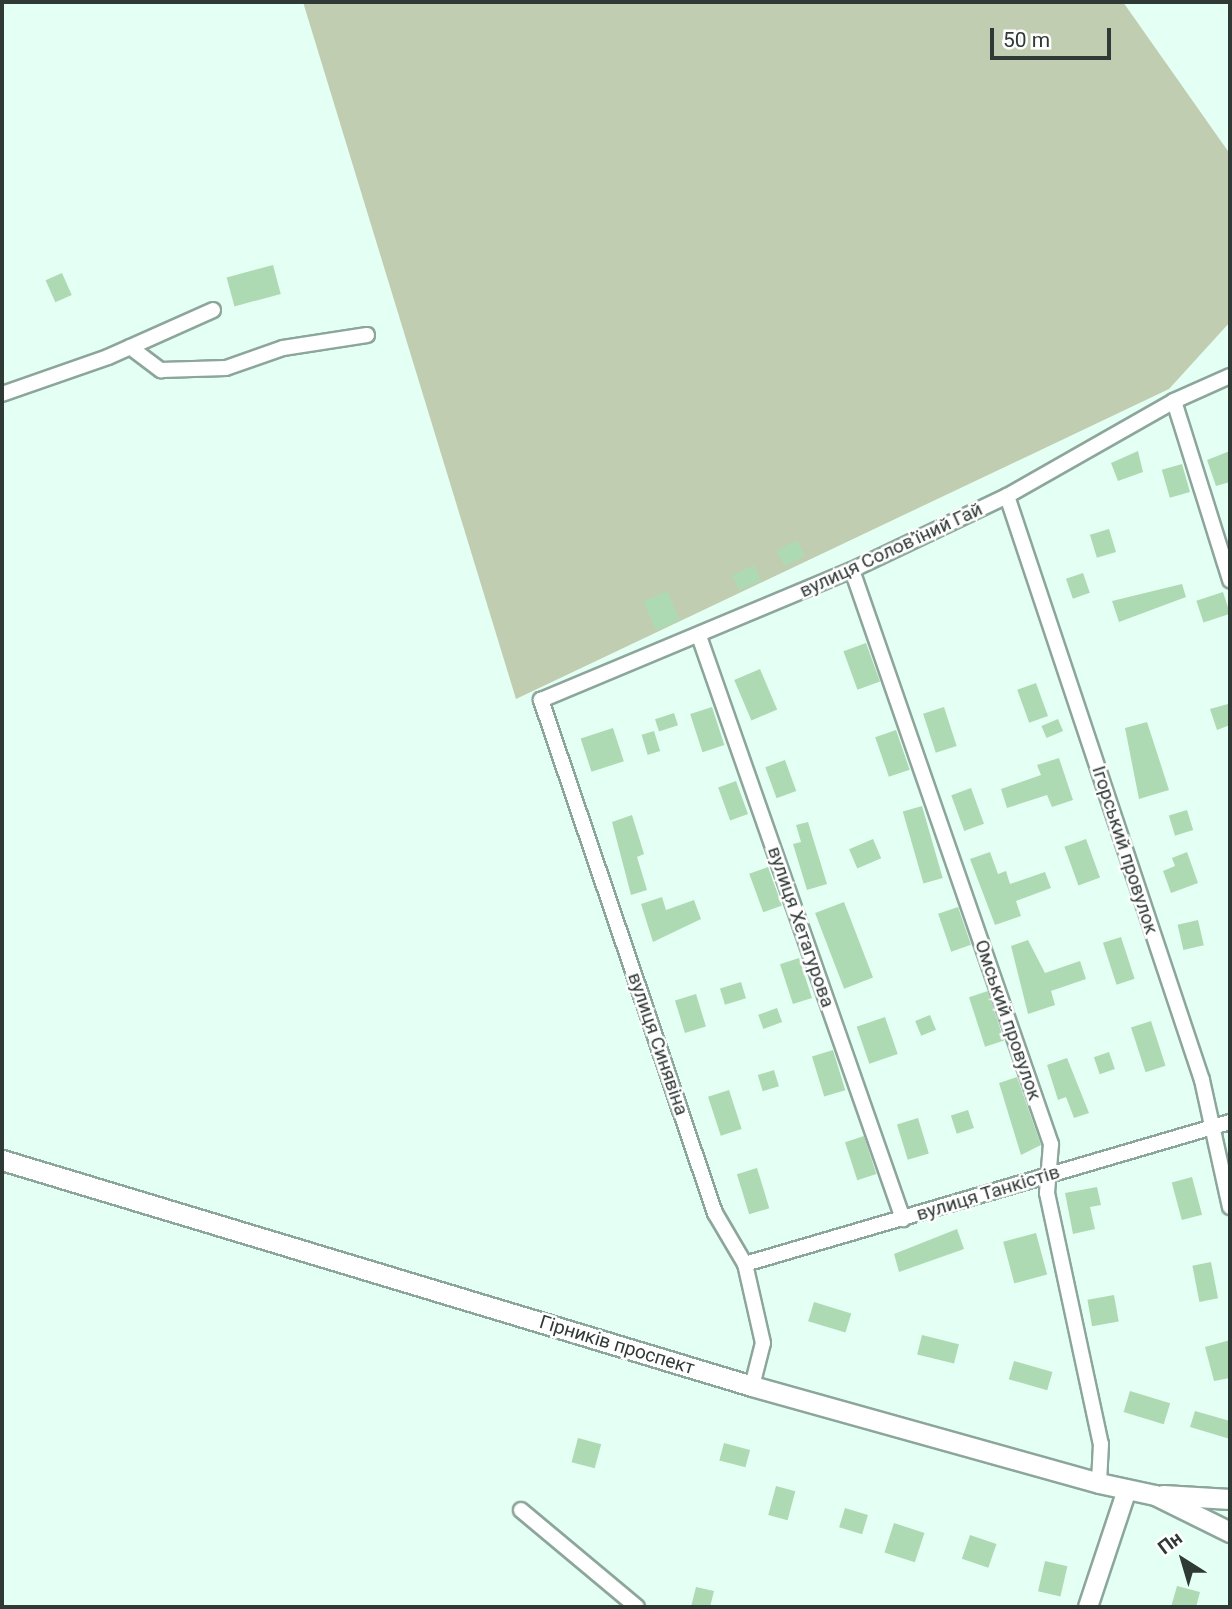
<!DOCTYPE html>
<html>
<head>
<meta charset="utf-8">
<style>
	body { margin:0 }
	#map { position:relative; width:1232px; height:1609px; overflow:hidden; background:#e4fff3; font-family:Roboto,sans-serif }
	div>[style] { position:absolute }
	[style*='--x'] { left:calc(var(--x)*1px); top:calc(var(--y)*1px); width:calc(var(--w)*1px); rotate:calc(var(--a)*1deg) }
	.green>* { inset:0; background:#c0cdb0 }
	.building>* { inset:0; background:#aedab3; transform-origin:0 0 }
	.roads { filter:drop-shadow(2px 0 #8da69b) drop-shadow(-2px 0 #8da69b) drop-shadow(0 2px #8da69b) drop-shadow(0 -2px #8da69b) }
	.minor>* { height:14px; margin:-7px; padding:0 7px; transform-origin:7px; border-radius:7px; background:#fff }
	.tertiary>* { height:18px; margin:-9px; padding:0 9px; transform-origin:9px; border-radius:9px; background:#fff }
	.secondary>* { height:19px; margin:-9.5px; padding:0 9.5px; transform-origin:9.5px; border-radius:9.5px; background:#fff }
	span { translate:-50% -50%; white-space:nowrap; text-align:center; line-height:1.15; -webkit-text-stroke:5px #fff; paint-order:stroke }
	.street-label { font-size:19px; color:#2f3935 }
	.frame { position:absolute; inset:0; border:4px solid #2f3935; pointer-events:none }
	.north { position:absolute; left:1148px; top:1525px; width:70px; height:70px; -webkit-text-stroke:5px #fff; paint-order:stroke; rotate:323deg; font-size:19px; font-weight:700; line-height:28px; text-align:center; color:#2f3935 }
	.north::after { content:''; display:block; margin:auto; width:24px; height:32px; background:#2f3935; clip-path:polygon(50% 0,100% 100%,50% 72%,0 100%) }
	.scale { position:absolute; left:990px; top:28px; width:121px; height:32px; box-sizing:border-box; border:4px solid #2f3935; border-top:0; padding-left:9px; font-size:21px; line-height:24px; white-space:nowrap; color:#2f3935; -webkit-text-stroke:5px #fff; paint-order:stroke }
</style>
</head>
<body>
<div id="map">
	<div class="green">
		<i style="clip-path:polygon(303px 2px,1123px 2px,1230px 154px,1230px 322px,1169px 389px,516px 699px)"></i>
	</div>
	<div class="building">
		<i style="left:273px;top:265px;width:30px;height:48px;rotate:75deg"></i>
		<i style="left:62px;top:273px;width:24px;height:18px;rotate:66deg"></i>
		<i style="clip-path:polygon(1138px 451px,1143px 472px,1118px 481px,1111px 463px)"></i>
		<i style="clip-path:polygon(1230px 451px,1230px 482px,1216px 486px,1207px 460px)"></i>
		<i style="left:1182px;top:464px;width:29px;height:21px;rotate:74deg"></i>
		<i style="left:1109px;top:529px;width:24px;height:20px;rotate:73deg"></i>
		<i style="left:797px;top:540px;width:18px;height:23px;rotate:63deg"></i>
		<i style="left:754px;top:565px;width:17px;height:24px;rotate:65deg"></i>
		<i style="left:1083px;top:573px;width:21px;height:18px;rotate:71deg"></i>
		<i style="clip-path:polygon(1182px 584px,1186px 597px,1119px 622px,1112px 601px)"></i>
		<i style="left:667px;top:591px;width:32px;height:26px;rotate:66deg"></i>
		<i style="left:1223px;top:592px;width:23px;height:28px;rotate:72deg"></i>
		<i style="left:866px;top:643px;width:41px;height:24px;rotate:70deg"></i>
		<i style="left:760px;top:669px;width:44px;height:28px;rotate:67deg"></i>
		<i style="left:1036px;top:683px;width:35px;height:20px;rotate:70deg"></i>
		<i style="clip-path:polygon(1228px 704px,1230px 725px,1217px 730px,1210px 709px)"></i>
		<i style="left:712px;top:707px;width:40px;height:23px;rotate:72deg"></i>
		<i style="left:944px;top:707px;width:41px;height:22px;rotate:72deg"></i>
		<i style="left:674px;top:713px;width:13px;height:20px;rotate:72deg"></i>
		<i style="left:1058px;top:719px;width:13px;height:18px;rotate:67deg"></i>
		<i style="clip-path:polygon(1147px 722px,1169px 790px,1139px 799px,1125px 728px)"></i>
		<i style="left:613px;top:728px;width:35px;height:34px;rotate:72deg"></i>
		<i style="left:896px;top:730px;width:42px;height:22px;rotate:71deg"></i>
		<i style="left:654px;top:731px;width:21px;height:13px;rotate:73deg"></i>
		<i style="clip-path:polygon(1059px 758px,1073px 800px,1052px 807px,1047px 795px,1007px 808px,1001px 789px,1041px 775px,1037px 765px)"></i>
		<i style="left:785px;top:760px;width:33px;height:21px;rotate:70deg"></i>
		<i style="left:736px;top:781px;width:35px;height:19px;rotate:70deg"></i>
		<i style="left:971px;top:788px;width:38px;height:21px;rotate:70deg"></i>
		<i style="left:922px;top:806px;width:75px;height:20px;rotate:74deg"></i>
		<i style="left:1187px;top:810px;width:21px;height:19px;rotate:73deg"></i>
		<i style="clip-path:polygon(632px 815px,644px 854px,637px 857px,647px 890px,631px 895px,612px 822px)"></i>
		<i style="clip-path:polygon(808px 822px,827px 884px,807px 890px,793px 844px,801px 842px,796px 825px)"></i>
		<i style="left:873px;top:839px;width:21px;height:26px;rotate:67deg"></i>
		<i style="left:1086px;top:839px;width:41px;height:23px;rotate:70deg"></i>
		<i style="clip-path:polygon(990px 852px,998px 874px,1006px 871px,1010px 884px,1045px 872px,1051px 888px,1016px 901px,1021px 916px,995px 925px,970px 859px)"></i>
		<i style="clip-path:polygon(1187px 852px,1198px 883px,1171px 893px,1163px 871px,1175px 866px,1172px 858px)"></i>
		<i style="left:768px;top:867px;width:41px;height:20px;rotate:70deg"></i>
		<i style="clip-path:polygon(662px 897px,666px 910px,694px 900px,701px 919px,653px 942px,641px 904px)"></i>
		<i style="left:844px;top:902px;width:81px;height:31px;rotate:69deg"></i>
		<i style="left:958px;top:907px;width:40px;height:21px;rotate:71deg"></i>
		<i style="left:1198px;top:920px;width:26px;height:21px;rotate:77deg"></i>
		<i style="left:1121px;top:937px;width:44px;height:19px;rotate:72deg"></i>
		<i style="clip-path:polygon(1028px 940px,1045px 973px,1080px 961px,1086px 979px,1051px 991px,1055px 1005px,1028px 1014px,1011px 946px)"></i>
		<i style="left:799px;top:958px;width:42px;height:20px;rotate:72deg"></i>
		<i style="left:741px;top:982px;width:17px;height:22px;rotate:73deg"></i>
		<i style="left:988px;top:991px;width:52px;height:20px;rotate:72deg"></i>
		<i style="left:696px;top:994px;width:34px;height:22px;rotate:73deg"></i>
		<i style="left:777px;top:1008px;width:15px;height:20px;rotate:70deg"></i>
		<i style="left:930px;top:1015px;width:16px;height:16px;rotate:68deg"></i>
		<i style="left:885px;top:1017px;width:39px;height:30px;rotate:71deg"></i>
		<i style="left:1151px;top:1021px;width:47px;height:21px;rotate:72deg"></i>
		<i style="left:833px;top:1050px;width:42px;height:22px;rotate:73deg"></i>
		<i style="left:1109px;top:1052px;width:18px;height:16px;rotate:71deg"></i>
		<i style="clip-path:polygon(1067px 1058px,1089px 1113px,1074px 1118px,1066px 1097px,1058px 1100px,1047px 1065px)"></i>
		<i style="left:774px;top:1070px;width:17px;height:17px;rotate:73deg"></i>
		<i style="clip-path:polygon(1017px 1077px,1041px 1145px,1021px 1155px,999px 1083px)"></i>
		<i style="left:729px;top:1090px;width:41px;height:22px;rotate:72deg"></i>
		<i style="left:968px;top:1110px;width:19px;height:18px;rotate:72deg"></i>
		<i style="left:918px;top:1118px;width:37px;height:22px;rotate:73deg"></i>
		<i style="left:864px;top:1136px;width:40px;height:20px;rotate:72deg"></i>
		<i style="left:757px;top:1168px;width:42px;height:21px;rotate:73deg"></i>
		<i style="left:1192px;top:1177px;width:39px;height:21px;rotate:75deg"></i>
		<i style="clip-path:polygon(1097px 1187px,1101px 1205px,1090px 1207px,1095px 1229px,1073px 1234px,1065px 1193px)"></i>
		<i style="clip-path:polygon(957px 1229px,964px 1249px,899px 1272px,894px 1254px)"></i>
		<i style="left:1036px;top:1233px;width:43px;height:34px;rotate:75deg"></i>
		<i style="left:1211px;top:1262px;width:37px;height:19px;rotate:79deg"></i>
		<i style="left:1114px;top:1295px;width:27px;height:27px;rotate:80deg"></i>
		<i style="left:814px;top:1302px;width:39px;height:20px;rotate:17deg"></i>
		<i style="left:922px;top:1335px;width:38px;height:20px;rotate:14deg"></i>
		<i style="clip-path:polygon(1230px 1340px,1230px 1378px,1214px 1381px,1205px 1347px)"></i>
		<i style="left:1014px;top:1361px;width:40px;height:19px;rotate:16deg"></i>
		<i style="left:1130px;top:1391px;width:42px;height:22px;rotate:17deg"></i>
		<i style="clip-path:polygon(1195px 1411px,1230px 1421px,1230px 1439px,1190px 1427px)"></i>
		<i style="left:578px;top:1438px;width:24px;height:25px;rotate:15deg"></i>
		<i style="left:724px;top:1443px;width:27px;height:18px;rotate:15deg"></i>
		<i style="left:776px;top:1486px;width:20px;height:30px;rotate:15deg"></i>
		<i style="left:845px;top:1508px;width:24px;height:20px;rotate:17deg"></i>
		<i style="left:894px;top:1523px;width:32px;height:31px;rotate:18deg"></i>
		<i style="left:970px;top:1535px;width:28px;height:25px;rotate:19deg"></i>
		<i style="left:1045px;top:1561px;width:23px;height:31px;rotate:13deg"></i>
		<i style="clip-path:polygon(1177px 1586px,1200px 1592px,1196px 1607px,1171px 1607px)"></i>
		<i style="clip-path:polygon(696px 1587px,714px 1591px,710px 1607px,691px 1607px)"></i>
	</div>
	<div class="roads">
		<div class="minor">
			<i style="--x:130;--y:347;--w:39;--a:37"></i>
			<i style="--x:161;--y:370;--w:65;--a:-1.8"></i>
			<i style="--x:226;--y:368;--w:60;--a:-19.3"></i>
			<i style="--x:283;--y:348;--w:85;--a:-8.8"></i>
			<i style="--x:2;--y:394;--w:112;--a:-19.2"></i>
			<i style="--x:108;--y:357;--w:115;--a:-24.1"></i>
			<i style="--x:1174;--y:401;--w:188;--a:72.6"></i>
			<i style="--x:1007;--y:496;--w:616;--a:71.54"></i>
			<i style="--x:1202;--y:1080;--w:130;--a:77.6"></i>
			<i style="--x:852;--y:570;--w:608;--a:70.88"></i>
			<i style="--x:1051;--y:1144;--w:49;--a:94.7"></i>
			<i style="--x:1047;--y:1193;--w:257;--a:77.9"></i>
			<i style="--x:1101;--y:1444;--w:39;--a:93"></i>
			<i style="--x:699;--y:636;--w:618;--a:70.71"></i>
			<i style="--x:745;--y:1264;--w:505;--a:-16.32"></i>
			<i style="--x:752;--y:1386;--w:44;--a:-75.7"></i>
			<i style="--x:763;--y:1343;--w:81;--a:-102.8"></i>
			<i style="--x:745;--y:1264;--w:59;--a:-120.5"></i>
			<i style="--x:715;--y:1213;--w:542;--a:-108.74"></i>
			<i style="--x:541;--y:700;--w:337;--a:-22.7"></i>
			<i style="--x:852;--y:570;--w:172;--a:-25.5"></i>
			<i style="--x:1007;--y:496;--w:192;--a:-29.6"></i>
			<i style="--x:1174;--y:401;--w:61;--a:-24.1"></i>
			<i style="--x:521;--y:1510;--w:151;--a:39.9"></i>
		</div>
		<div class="tertiary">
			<i style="--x:1088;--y:1607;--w:123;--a:-71.6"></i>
		</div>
		<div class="secondary">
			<i style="--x:2;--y:1160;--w:783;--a:16.77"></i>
			<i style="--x:752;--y:1386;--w:360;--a:15.6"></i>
			<i style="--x:1099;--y:1483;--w:57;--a:12.1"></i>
			<i style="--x:1155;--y:1495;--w:84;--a:26.3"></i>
			<i style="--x:1163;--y:1495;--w:67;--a:3.4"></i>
		</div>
	</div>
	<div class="street-label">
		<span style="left:891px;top:550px;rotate:-25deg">вулиця Солов'їний Гай</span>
		<span style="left:1125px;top:850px;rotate:72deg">Ігорський провулок</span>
		<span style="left:801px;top:927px;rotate:71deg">вулиця Хетагурова</span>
		<span style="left:1008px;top:1020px;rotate:71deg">Омський провулок</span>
		<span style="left:658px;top:1044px;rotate:71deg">вулиця Синявіна</span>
		<span style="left:988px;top:1193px;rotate:-17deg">вулиця Танкістів</span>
		<span style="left:617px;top:1345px;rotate:17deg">Гірників проспект</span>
	</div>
	<div class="frame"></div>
	<div class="north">Пн</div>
	<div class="scale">50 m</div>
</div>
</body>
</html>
